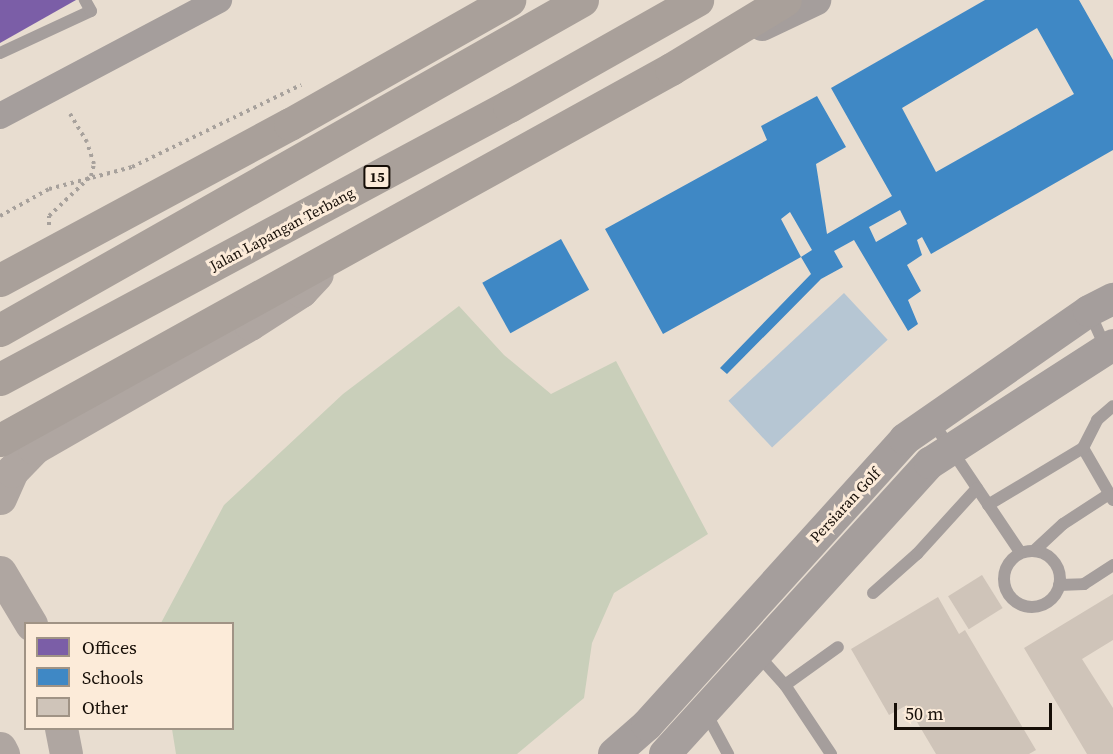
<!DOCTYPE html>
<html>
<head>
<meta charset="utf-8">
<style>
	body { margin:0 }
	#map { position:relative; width:1113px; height:754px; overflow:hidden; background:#e8ddd0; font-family:"Source Serif 4",serif }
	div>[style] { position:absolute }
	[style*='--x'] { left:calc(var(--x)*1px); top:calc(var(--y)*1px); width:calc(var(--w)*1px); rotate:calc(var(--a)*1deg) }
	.green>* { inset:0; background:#c9cfba }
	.water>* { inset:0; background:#b6c6d3; transform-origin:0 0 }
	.offices>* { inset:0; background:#7b5ea7 }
	.schools>* { inset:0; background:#3f88c5; transform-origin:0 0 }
	.building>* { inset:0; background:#cfc4b9; transform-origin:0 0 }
	.path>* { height:4px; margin-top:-2px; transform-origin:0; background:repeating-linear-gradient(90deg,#a7a19c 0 3px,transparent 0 7.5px) }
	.service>* { height:12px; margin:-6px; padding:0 6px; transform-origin:6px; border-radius:6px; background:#a59e9c }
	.service>.ring { margin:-6px; padding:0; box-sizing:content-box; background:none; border:12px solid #a59e9c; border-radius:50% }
	.minor>* { height:26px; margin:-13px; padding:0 13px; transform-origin:13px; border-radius:13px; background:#a59e9c }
	.tertiary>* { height:32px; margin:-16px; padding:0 16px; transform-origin:16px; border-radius:16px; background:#a59e9c }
	.secondary>* { height:33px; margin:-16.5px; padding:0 16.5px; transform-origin:16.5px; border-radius:16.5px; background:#afa6a1 }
	.primary>* { height:33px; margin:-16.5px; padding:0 16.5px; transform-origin:16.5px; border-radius:16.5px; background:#a9a09a }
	span { translate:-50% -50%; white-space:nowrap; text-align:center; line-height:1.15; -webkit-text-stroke:6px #fcebd9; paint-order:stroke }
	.shield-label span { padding:2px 4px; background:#fcebd9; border:2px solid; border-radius:4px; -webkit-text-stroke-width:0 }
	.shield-label { font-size:14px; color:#160e07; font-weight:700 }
	.street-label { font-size:15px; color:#160e07 }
	.legend { position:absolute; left:24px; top:622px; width:210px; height:108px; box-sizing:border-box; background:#fcebd9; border:2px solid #a09385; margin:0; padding:8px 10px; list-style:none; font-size:18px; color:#160e07 }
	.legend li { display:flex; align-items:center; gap:12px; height:30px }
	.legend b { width:30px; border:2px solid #a09385 }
	.scale { position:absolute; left:894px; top:703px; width:158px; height:27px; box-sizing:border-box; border:3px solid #160e07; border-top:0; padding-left:8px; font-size:18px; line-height:21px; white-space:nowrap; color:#160e07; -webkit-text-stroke:4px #fcebd9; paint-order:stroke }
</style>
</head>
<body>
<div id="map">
	<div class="green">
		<i style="clip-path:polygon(459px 306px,504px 355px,551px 394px,616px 361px,708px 534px,614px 593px,592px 643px,584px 698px,517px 754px,176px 754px,172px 729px,232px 728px,232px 624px,161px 623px,224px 505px,343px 394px)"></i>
	</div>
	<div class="water">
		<i style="left:844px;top:293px;width:64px;height:158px;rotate:47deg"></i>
	</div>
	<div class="offices">
		<i style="clip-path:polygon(0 0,76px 0,0 43px)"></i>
	</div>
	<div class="schools">
		<i style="clip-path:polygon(evenodd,985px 0,1079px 0,1113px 60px,1113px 150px,931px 254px,922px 237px,917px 240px,922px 255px,907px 265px,921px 291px,908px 300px,918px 324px,908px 331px,854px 240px,834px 251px,843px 267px,821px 279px,727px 374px,720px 368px,811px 274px,801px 257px,812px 250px,790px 212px,781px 219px,801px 257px,663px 334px,605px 229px,767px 140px,761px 126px,817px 96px,846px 147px,816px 164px,827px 234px,892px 196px,831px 88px,985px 0,1037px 28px,1074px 94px,936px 172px,902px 108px,1037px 28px,985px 0,900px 210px,907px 224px,876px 242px,869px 227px,900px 210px)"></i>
		<i style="left:561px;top:239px;width:58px;height:90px;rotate:61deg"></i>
	</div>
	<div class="building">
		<i style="left:982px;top:575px;width:39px;height:40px;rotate:58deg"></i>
		<i style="clip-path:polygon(1113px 594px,1113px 640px,1082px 659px,1113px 708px,1113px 754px,1087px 754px,1024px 648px)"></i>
		<i style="clip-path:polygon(938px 597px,959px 634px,965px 630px,1036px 750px,1029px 754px,936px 754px,907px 705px,889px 715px,851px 649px)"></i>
	</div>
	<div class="path">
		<i style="--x:0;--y:216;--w:56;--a:-28.9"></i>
		<i style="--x:49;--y:189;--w:86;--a:-14.8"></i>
		<i style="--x:132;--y:167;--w:188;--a:-25.9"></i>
		<i style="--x:49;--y:225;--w:9;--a:-90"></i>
		<i style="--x:49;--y:216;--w:58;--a:-43.6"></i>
		<i style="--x:91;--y:176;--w:12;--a:-76"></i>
		<i style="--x:94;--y:164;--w:23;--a:-108"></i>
		<i style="--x:87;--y:142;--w:33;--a:-121"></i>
	</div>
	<div class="service">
		<i style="--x:0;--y:53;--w:100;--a:-24.8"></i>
		<i style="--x:91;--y:11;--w:13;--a:-119"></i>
		<i style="--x:1090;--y:313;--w:39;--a:66"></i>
		<i style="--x:932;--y:421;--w:158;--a:56.1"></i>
		<i style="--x:1083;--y:448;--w:60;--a:60"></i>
		<i style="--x:988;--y:505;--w:111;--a:-31"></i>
		<i style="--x:1083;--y:448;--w:31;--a:-63"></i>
		<i style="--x:1097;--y:420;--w:21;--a:-41"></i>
		<i style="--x:1035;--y:550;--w:38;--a:-43"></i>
		<i style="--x:1063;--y:524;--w:55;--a:-33.1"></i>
		<i class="ring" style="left:1004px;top:551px;width:44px;height:44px"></i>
		<i style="--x:1059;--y:585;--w:25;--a:-2"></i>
		<i style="--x:1084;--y:584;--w:35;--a:-33"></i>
		<i style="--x:873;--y:593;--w:59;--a:-41.6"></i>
		<i style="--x:917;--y:554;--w:89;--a:-47.7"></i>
		<i style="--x:757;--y:654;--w:42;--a:47.9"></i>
		<i style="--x:785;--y:685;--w:83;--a:56.3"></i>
		<i style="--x:785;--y:685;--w:65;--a:-35.6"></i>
		<i style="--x:706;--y:713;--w:47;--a:61.8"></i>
	</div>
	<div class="minor">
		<i style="--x:0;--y:116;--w:248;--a:-27.9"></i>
	</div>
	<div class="tertiary">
		<i style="--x:762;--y:25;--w:59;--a:-25.3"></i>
		<i style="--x:614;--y:754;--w:44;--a:-41.3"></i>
		<i style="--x:647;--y:725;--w:385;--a:-47.9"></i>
		<i style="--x:905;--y:439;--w:224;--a:-34.8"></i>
		<i style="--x:1089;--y:311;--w:27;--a:-27"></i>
		<i style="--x:665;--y:754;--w:394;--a:-47.7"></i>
		<i style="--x:930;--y:463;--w:218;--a:-32.8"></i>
	</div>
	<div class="secondary">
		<i style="--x:0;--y:498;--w:30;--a:-66"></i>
		<i style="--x:12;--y:471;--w:32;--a:-46"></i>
		<i style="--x:34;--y:448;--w:249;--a:-29.9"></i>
		<i style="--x:250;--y:324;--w:61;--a:-32.9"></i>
		<i style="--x:301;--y:291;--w:23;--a:-47"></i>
		<i style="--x:0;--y:572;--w:61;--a:59.2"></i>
		<i style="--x:61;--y:728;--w:26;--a:79"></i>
		<i style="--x:0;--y:748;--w:7;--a:63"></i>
	</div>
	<div class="primary">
		<i style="--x:0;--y:280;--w:329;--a:-28.3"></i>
		<i style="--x:290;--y:124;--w:252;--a:-29.5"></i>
		<i style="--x:0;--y:330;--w:669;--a:-29.55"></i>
		<i style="--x:0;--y:379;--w:578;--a:-28.21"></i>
		<i style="--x:509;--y:106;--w:216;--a:-29.4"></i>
		<i style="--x:0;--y:440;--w:767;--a:-28.94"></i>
		<i style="--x:671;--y:69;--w:133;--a:-31.2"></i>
	</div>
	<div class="shield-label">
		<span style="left:377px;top:177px">15</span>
	</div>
	<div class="street-label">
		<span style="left:282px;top:229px;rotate:-28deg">Jalan Lapangan Terbang</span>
		<span style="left:845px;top:505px;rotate:-47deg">Persiaran Golf</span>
	</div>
	<ul class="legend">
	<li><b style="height:16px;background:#7b5ea7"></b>Offices</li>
	<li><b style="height:16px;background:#3f88c5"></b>Schools</li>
	<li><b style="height:16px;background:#cfc4b9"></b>Other</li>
	</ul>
	<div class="scale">50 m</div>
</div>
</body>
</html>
